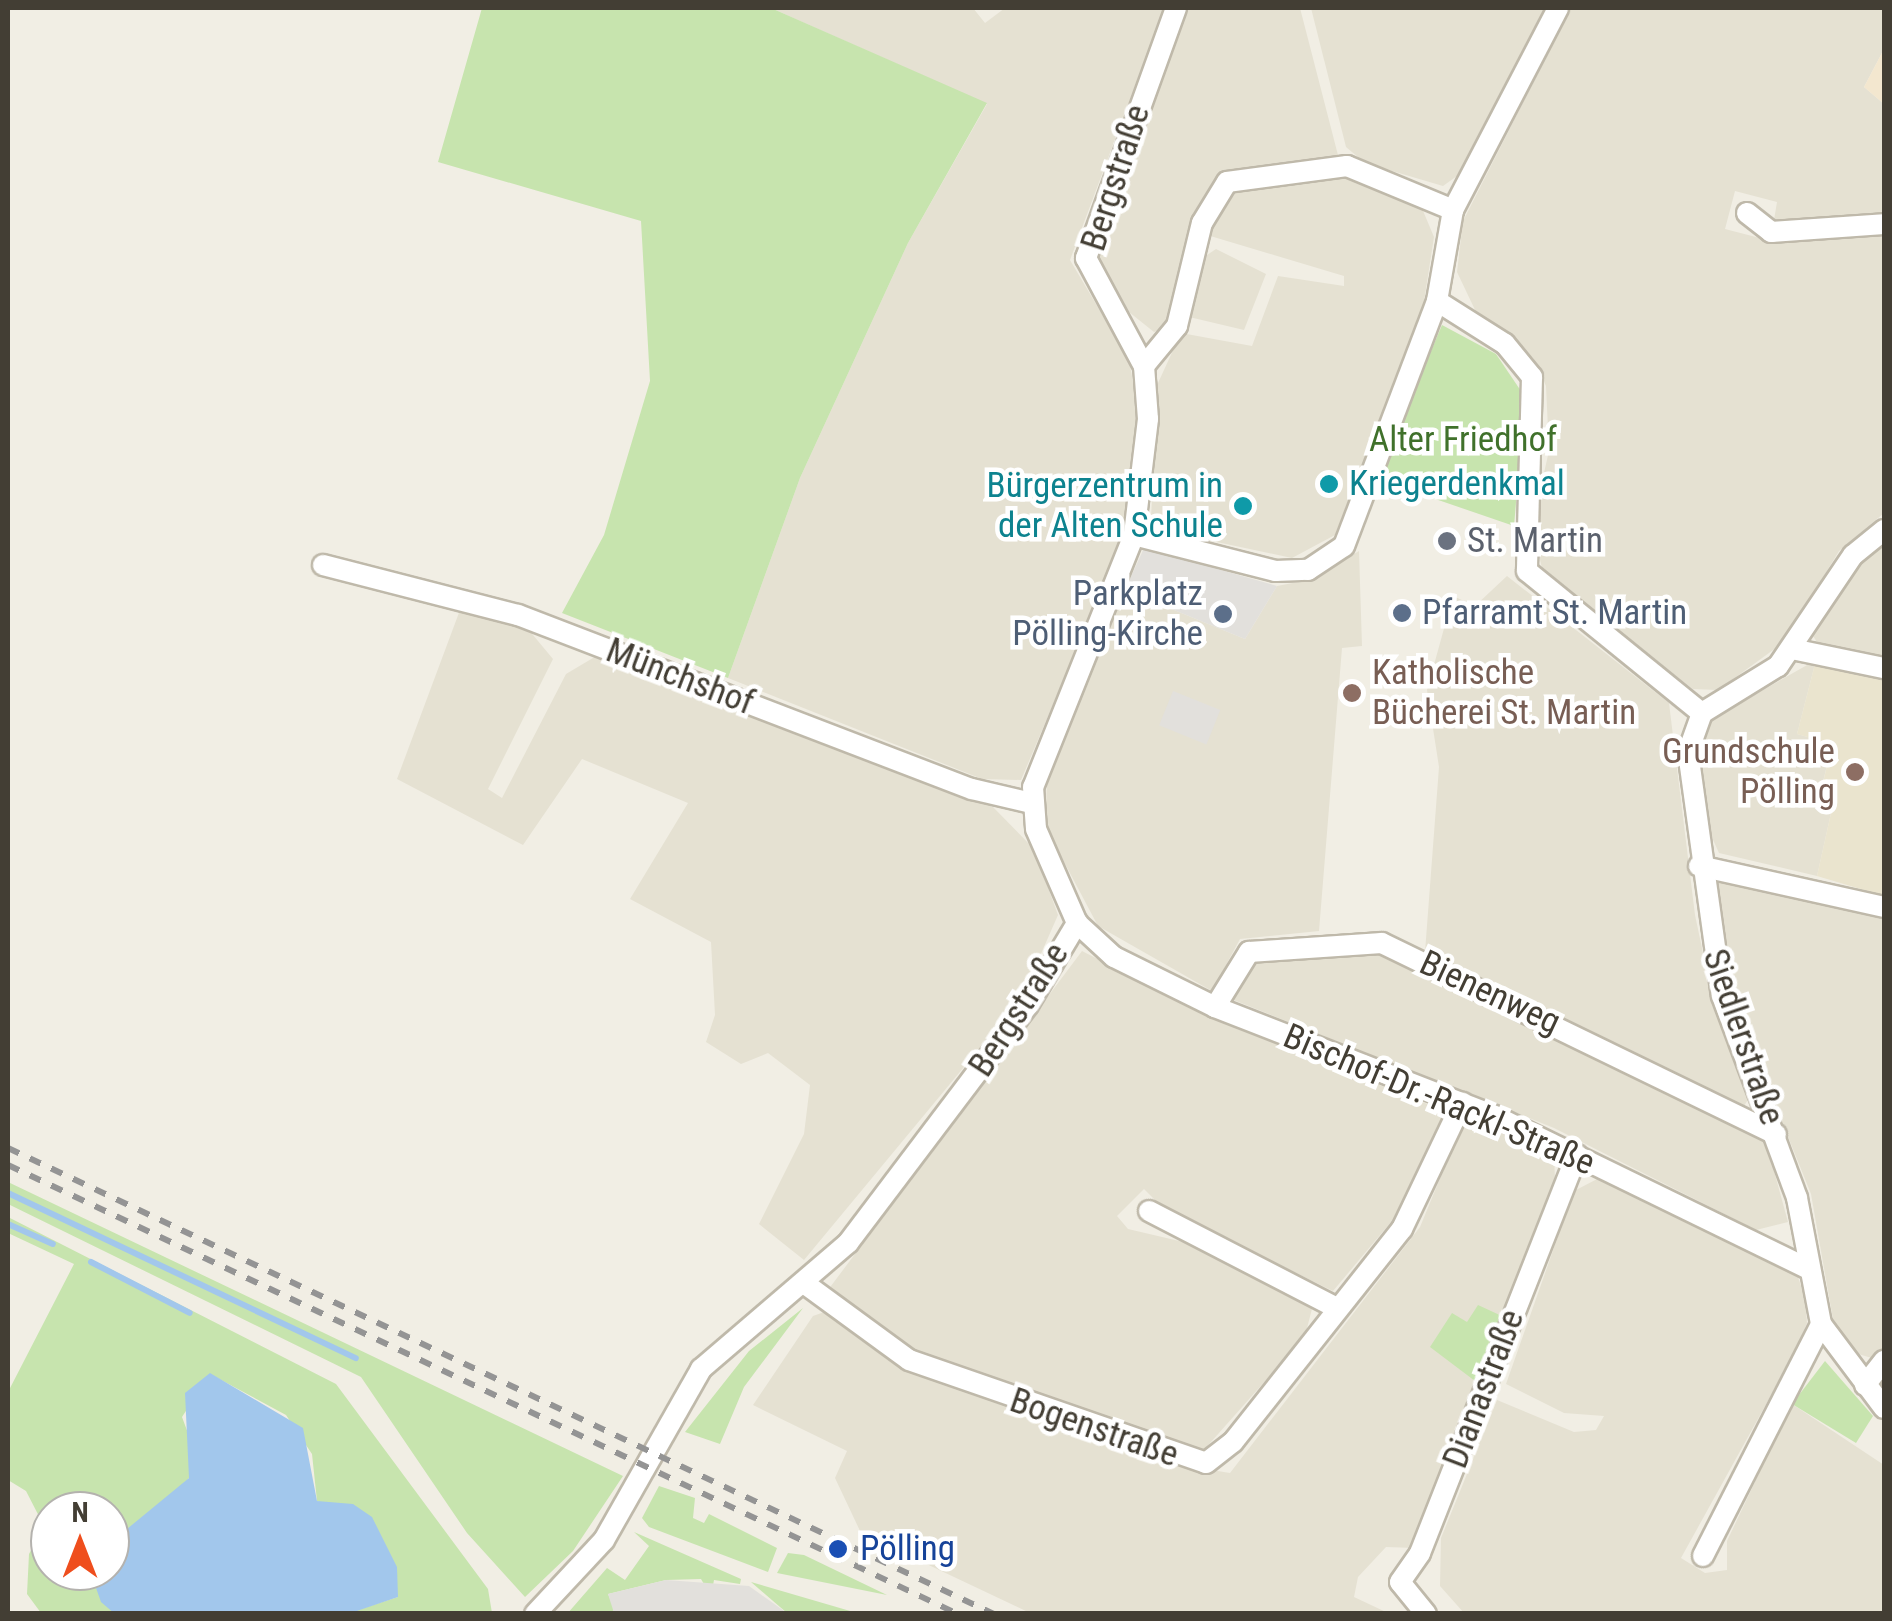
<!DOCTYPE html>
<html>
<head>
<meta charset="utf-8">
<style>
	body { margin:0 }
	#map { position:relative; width:1892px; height:1621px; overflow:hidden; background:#f1eee4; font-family:"Roboto Condensed",sans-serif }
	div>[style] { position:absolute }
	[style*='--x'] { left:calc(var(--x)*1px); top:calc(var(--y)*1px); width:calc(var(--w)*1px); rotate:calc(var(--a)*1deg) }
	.residential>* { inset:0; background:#e5e1d2 }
	.commercial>* { inset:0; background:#f3e7cf }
	.education>* { inset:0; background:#eae4ce }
	.green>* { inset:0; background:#c7e4ae }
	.parking>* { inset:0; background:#e2e0dc; transform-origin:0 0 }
	.water>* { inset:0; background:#a2c7ec }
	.stream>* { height:6px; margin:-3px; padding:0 3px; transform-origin:3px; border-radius:3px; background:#a2c7ec }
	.roads { filter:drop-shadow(2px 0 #bfb9aa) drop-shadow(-2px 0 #bfb9aa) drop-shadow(0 2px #bfb9aa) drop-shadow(0 -2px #bfb9aa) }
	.street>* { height:20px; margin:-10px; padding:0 10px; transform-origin:10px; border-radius:10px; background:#fff }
	.rail>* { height:6px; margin-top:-3px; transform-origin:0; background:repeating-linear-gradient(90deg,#949494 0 12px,transparent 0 24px) }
	.dots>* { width:28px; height:28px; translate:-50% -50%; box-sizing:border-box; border:5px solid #fff; border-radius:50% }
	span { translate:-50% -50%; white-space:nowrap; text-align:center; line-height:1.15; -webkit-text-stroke:9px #fff; paint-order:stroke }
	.street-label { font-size:35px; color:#433e34 }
	.park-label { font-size:35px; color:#40712b }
	.culture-label { font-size:35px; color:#0d838f }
	.left { translate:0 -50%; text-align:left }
	.right { translate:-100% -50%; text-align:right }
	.worship-label { font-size:35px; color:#5b616d }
	.service-label { font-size:35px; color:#4e5e75 }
	.education-label { font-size:35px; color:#785e54 }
	.transit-label { font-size:35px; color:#164399 }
	.frame { position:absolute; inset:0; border:10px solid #433e34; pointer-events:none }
	.north { position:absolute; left:30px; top:1491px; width:100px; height:100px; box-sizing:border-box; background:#fff; border:2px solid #b4b2ae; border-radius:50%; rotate:0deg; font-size:28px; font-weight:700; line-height:40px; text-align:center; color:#433e34 }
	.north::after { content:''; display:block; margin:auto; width:35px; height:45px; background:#ef4e1d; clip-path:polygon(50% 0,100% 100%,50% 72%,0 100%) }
</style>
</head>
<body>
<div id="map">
	<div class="residential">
		<i style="clip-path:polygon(771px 8px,973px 8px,985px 23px,1005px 8px,1164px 8px,1070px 260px,1129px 360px,1139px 414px,1123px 539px,1021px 780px,982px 779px,728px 678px,800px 478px,908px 243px,987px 104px)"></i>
		<i style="clip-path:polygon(1182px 8px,1300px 8px,1339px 159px,1232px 171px,1214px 184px,1166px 328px,1154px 332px,1129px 312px,1098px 257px)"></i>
		<i style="clip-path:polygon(1311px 8px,1548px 8px,1464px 171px,1443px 186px,1365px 163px,1346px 147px)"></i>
		<i style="clip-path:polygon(1571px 8px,1884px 8px,1884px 49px,1864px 87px,1884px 104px,1884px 214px,1785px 223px,1774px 220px,1777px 202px,1735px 191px,1725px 229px,1779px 243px,1884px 232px,1884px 513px,1839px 551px,1784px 642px,1718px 690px,1693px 689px,1544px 577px,1532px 525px,1549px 451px,1546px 386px,1533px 358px,1476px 312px,1457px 272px,1463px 221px)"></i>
		<i style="clip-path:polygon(1347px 173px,1421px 206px,1434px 237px,1423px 308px,1335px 535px,1292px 558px,1165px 531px,1151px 518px,1158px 383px,1181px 333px,1252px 346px,1278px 276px,1344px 286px,1344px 276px,1207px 235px,1226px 191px)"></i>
		<i style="clip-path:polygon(1216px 249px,1266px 274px,1244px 330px,1185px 316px,1198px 261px)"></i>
		<i style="clip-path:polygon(1884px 542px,1884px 658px,1821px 648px,1811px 633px,1863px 555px)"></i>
		<i style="clip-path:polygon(1359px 551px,1362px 646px,1342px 648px,1319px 931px,1240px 939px,1212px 991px,1098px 926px,1045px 826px,1047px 782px,1125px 590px,1245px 639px,1277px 586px,1314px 579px)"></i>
		<i style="clip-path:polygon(1507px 576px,1669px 703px,1695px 915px,1713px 1000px,1750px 1096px,1743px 1108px,1425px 952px,1439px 767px,1427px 690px,1453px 596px,1475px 606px)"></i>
		<i style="clip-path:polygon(460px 610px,528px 629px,553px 659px,488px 789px,502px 798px,566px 674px,598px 655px,993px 807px,1034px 849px,1058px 915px,1022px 997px,804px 1260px,759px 1224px,804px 1134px,810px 1085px,768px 1053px,741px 1064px,706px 1042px,715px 1015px,711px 942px,630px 899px,688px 803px,582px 759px,523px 845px,397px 779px)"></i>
		<i style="clip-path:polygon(1816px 660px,1797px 734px,1832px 744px,1819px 799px,1833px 804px,1817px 876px,1719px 853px,1705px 822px,1700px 755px,1710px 720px)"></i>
		<i style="clip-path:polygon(1715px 878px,1884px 919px,1884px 1346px,1875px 1359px,1855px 1353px,1834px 1325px,1811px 1194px,1734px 1002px)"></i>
		<i style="clip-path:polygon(1368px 946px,1765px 1138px,1788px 1222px,1756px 1230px,1554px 1128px,1231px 999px,1243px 962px)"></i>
		<i style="clip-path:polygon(1082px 951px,1221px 1022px,1445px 1111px,1417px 1191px,1333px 1291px,1164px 1209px,1144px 1189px,1117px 1216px,1128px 1229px,1192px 1244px,1313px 1305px,1305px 1336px,1203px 1451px,915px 1355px,828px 1290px)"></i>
		<i style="clip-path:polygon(1479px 1120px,1554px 1153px,1555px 1180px,1415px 1548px,1386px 1547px,1358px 1577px,1354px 1597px,1388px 1613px,1030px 1613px,861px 1533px,835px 1478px,847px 1451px,753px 1405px,813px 1316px,830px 1310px,881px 1352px,941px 1381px,1175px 1464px,1230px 1473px,1420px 1227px,1460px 1130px)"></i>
		<i style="clip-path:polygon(1603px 1176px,1797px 1274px,1805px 1298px,1807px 1323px,1791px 1359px,1681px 1558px,1705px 1573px,1727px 1570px,1727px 1541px,1792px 1404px,1884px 1465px,1884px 1613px,1464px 1613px,1440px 1586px,1441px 1538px,1497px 1400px,1574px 1432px,1596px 1430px,1604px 1416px,1564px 1413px,1506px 1384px,1574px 1191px)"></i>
	</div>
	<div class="commercial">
		<i style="clip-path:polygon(1884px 49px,1884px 104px,1864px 87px)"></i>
	</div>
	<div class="education">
		<i style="clip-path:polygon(1816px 660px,1884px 675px,1884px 896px,1817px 876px,1833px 804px,1819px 800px,1832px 744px,1797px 734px)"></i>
	</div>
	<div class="green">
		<i style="clip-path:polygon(482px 8px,771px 8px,987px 103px,908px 243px,800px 478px,728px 678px,562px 613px,604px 535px,650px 381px,641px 221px,438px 162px)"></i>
		<i style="clip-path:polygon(1442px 325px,1496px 354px,1525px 397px,1514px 526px,1377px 479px)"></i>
		<i style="clip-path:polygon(8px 1182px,623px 1476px,573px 1551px,525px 1597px,467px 1533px,361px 1377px,8px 1204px)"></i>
		<i style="clip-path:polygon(8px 1217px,336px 1384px,488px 1589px,492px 1613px,348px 1613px,398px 1597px,339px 1509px,317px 1501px,312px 1454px,286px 1415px,210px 1374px,182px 1417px,192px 1444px,189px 1478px,167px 1504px,110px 1543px,110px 1511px,50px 1511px,50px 1571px,90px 1571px,115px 1613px,41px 1613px,27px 1594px,29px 1554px,44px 1526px,26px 1491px,8px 1480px,8px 1392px,74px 1264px,8px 1233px)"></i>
		<i style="clip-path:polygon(1478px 1305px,1504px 1317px,1475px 1381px,1430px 1347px,1452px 1313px,1467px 1322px)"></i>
		<i style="clip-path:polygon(803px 1308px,744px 1387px,720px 1444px,685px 1432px,749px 1351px)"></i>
		<i style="clip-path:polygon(1825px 1361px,1873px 1416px,1856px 1443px,1792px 1404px)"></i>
		<i style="clip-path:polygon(659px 1486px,695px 1498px,693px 1518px,704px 1523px,709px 1514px,777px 1548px,768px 1572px,649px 1527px,642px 1518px)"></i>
		<i style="clip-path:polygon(634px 1532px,741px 1579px,740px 1584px,714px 1580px,711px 1596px,701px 1579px,666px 1580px,608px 1594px,615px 1610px,607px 1613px,567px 1614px,607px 1568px,625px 1580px,649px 1546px)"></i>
		<i style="clip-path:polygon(788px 1553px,804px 1555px,887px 1595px,777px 1573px)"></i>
		<i style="clip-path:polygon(751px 1582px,857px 1613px,787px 1613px)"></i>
	</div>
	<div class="parking">
		<i style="clip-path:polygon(1144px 548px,1277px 586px,1245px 639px,1125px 590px)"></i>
		<i style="left:1173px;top:691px;width:51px;height:37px;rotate:22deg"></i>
		<i style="clip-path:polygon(666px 1580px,749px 1586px,787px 1613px,614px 1613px,608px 1594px)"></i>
	</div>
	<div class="water">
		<i style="clip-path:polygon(210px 1373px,303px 1428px,317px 1501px,353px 1504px,372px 1517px,397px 1567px,398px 1597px,348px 1614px,115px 1614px,101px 1602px,90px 1571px,110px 1571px,110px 1543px,189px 1478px,185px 1393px)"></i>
	</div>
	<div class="stream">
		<i style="--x:8;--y:1193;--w:385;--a:25.4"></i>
		<i style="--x:8;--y:1224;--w:49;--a:24"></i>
		<i style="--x:91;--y:1262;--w:111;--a:27.3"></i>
	</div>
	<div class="roads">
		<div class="street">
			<i style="--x:1176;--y:8;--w:266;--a:109.8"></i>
			<i style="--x:1086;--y:258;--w:123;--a:61.8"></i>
			<i style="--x:1144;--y:366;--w:53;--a:85.7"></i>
			<i style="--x:1148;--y:419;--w:117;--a:96.9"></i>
			<i style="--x:1134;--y:535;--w:271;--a:111.8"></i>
			<i style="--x:1033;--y:787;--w:42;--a:85.9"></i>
			<i style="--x:1036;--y:829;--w:103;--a:66.4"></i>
			<i style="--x:1077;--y:923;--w:50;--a:42.6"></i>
			<i style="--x:1114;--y:957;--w:113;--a:26.3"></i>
			<i style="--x:1215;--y:1007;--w:300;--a:21.3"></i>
			<i style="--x:1495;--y:1116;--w:349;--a:26"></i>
			<i style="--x:1747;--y:213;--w:31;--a:38"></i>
			<i style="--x:1771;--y:232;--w:113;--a:-4"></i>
			<i style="--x:1437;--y:301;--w:80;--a:32.3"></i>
			<i style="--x:1505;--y:344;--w:43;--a:50.7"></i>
			<i style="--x:1532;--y:377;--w:194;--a:91.5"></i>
			<i style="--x:1527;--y:571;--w:225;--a:39.1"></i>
			<i style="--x:1144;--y:366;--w:52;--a:-50.5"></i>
			<i style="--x:1177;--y:326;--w:106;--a:-76.4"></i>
			<i style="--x:1202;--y:223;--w:48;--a:-58.6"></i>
			<i style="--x:1227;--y:182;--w:121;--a:-7.6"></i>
			<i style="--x:1347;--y:166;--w:115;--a:22.5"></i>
			<i style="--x:1884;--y:530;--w:40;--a:141"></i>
			<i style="--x:1853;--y:555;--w:134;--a:124"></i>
			<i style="--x:1778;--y:666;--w:89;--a:148.3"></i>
			<i style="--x:1702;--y:713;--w:41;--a:109.7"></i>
			<i style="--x:1688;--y:752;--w:246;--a:82.1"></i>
			<i style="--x:1722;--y:996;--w:215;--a:69.6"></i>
			<i style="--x:1797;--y:1198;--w:128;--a:79.2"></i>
			<i style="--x:1821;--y:1324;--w:105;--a:53.1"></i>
			<i style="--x:1134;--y:535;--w:146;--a:14.3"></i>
			<i style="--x:1275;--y:571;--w:33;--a:-2"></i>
			<i style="--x:1308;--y:570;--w:43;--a:-33.7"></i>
			<i style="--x:1344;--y:546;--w:262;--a:-69.2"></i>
			<i style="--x:1437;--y:301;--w:92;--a:-80"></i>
			<i style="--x:1453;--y:210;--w:228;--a:-62.5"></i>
			<i style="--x:323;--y:565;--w:201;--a:14.4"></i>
			<i style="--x:518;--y:615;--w:486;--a:21"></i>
			<i style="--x:972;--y:789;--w:61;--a:13.3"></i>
			<i style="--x:1792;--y:649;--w:94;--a:11.7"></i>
			<i style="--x:1699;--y:866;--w:189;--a:12.5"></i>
			<i style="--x:1215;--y:1007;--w:65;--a:-58.3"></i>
			<i style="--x:1249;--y:952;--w:133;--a:-3.9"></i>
			<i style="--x:1382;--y:943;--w:438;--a:25.9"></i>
			<i style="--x:1149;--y:1211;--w:212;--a:27.3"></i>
			<i style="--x:808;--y:1286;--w:125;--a:36.2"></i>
			<i style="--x:909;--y:1360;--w:314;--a:19.1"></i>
			<i style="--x:1206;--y:1463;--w:34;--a:-38"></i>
			<i style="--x:1233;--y:1442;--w:272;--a:-51.6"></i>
			<i style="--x:1402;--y:1229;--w:140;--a:-64.5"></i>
			<i style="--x:1865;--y:1385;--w:31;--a:-52"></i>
			<i style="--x:1703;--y:1556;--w:260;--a:-63"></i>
			<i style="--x:535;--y:1614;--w:101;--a:-47"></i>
			<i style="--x:604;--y:1540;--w:197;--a:-60.4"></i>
			<i style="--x:701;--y:1369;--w:194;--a:-40.6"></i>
			<i style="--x:848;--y:1243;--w:298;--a:-52.9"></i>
			<i style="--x:1028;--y:1005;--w:96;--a:-59.1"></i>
			<i style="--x:1426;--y:1614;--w:41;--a:-129.1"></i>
			<i style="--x:1400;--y:1582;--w:35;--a:-55"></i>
			<i style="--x:1420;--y:1553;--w:428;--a:-68.5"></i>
		</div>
	</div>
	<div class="rail">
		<i style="--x:8;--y:1148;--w:1091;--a:25.3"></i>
		<i style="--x:8;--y:1165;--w:1051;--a:25.3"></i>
	</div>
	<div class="dots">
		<i style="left:1329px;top:484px;background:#0f9aa8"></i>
		<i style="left:1243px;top:506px;background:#0f9aa8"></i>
		<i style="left:1447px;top:541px;background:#6b7280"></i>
		<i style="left:1402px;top:613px;background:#5c6f8a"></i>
		<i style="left:1223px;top:614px;background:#5c6f8a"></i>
		<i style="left:1352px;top:693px;background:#8d6e63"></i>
		<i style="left:1855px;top:772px;background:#8d6e63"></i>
		<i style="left:838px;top:1549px;background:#1a4fb4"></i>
	</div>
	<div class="street-label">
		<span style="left:1116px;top:178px;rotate:-72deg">Bergstraße</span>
		<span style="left:680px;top:677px;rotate:21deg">Münchshof</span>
		<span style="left:1490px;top:993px;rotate:25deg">Bienenweg</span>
		<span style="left:1019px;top:1010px;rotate:-57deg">Bergstraße</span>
		<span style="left:1743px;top:1037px;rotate:71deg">Siedlerstraße</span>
		<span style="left:1439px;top:1100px;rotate:23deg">Bischof-Dr.-Rackl-Straße</span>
		<span style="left:1484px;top:1389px;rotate:-69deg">Dianastraße</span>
		<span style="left:1094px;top:1428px;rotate:19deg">Bogenstraße</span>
	</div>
	<div class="park-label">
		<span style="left:1463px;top:440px">Alter Friedhof</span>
	</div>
	<div class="culture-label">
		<span class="left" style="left:1349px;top:484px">Kriegerdenkmal</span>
		<span class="right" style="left:1223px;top:506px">Bürgerzentrum in<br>der Alten Schule</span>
	</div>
	<div class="worship-label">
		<span class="left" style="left:1467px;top:541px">St. Martin</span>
	</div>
	<div class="service-label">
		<span class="right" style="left:1203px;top:614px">Parkplatz<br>Pölling-Kirche</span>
		<span class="left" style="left:1422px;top:613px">Pfarramt St. Martin</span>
	</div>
	<div class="education-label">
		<span class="left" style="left:1372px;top:693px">Katholische<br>Bücherei St. Martin</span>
		<span class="right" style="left:1835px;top:772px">Grundschule<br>Pölling</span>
	</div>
	<div class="transit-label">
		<span class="left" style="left:860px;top:1549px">Pölling</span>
	</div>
	<div class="frame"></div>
	<div class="north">N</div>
</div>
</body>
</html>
